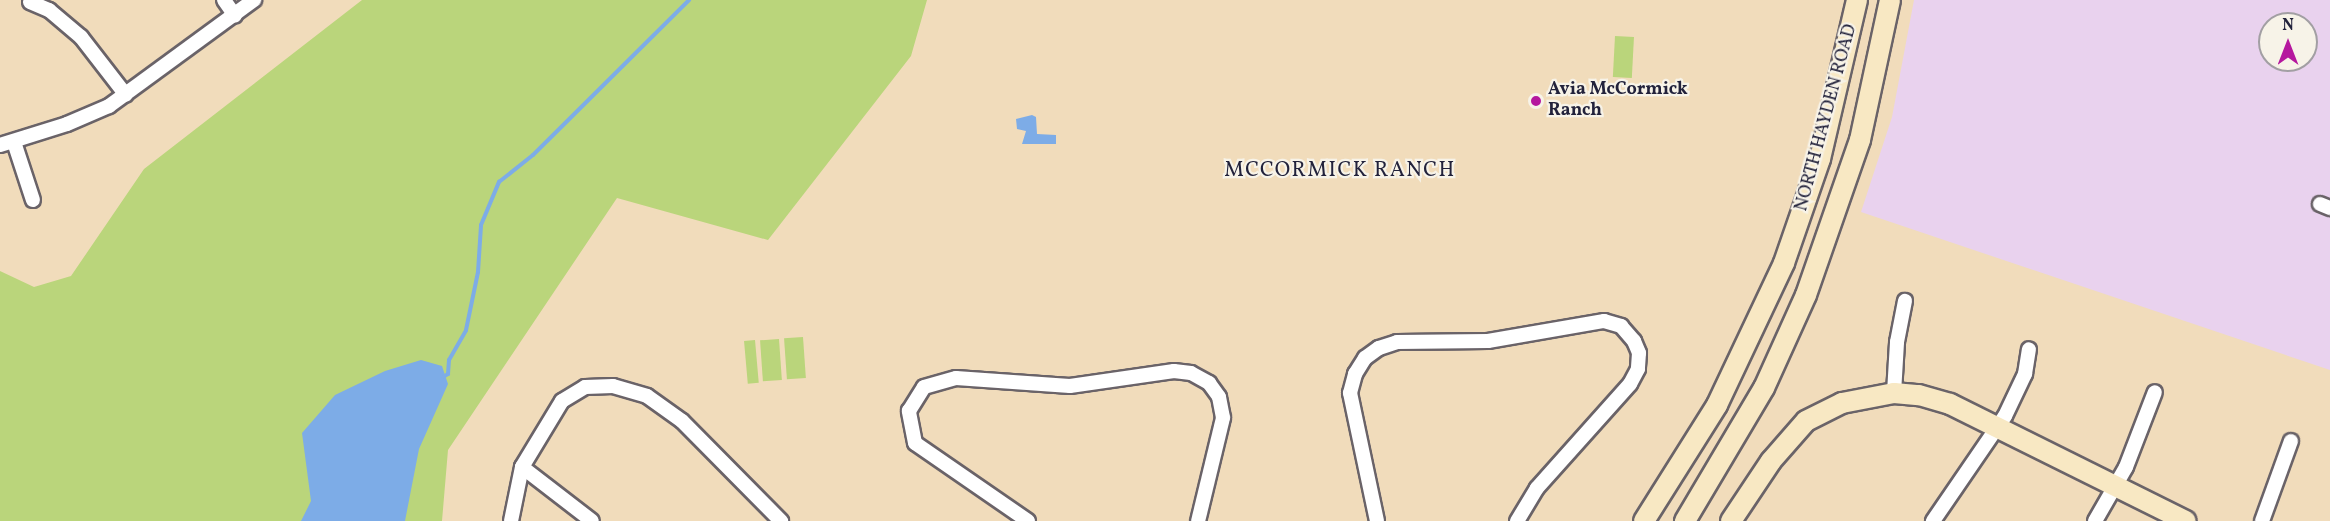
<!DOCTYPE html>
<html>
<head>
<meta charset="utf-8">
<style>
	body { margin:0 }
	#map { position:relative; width:2330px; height:521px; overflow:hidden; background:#f1dcbb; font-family:Vollkorn,serif }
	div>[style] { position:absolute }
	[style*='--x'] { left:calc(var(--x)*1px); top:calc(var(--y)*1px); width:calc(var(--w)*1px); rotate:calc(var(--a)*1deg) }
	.built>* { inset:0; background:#e9d2ee }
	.green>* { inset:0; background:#bad57b; transform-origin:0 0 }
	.water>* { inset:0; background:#7dace7 }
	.stream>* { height:4px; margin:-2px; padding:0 2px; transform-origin:2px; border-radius:2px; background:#7dace7 }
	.roads { filter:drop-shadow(2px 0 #6a6368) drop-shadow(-2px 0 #6a6368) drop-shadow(0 2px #6a6368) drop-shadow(0 -2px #6a6368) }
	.street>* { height:14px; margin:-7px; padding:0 7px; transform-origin:7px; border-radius:7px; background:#fff }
	.secondary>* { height:20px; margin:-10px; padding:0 10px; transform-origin:10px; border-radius:10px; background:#f8e8c3 }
	.dots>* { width:16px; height:16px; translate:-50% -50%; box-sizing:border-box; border:3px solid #f7f3e8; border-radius:50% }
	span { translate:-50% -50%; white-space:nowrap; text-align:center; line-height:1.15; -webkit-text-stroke:4.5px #f7f3e8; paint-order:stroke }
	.poi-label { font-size:18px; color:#22223b; font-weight:700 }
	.left { translate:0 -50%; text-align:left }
	.street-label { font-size:18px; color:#22223b }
	.quarter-label { font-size:21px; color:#22223b; letter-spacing:1.5px }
	.north { position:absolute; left:2258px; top:12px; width:60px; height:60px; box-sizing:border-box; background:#f7f3e8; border:2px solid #a29fa3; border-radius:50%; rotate:0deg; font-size:16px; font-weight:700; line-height:24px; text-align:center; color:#22223b }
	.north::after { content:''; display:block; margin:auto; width:21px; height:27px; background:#b5179e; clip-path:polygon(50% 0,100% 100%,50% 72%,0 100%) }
</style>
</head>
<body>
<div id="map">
	<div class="built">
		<i style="clip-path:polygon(evenodd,1914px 0,2330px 0,2330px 370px,1861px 212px,1892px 117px,1914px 0,2270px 24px,2306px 24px,2306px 60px,2270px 60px,2270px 24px)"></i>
	</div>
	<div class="green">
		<i style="clip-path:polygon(362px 0,927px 0,911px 56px,768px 240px,617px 198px,448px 450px,442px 521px,0 521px,0 271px,34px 287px,71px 276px,144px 169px)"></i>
		<i style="left:1615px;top:36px;width:19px;height:41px;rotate:3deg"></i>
		<i style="left:803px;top:337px;width:41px;height:19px;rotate:86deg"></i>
		<i style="left:779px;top:339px;width:41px;height:19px;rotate:86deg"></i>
		<i style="left:755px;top:340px;width:43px;height:11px;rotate:85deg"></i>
	</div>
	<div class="water">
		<i style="clip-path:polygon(1032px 115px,1036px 117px,1037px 134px,1056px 135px,1056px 144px,1022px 144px,1026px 131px,1017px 129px,1016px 119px)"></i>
		<i style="clip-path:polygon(421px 360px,442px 366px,448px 384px,419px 449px,405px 521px,301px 521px,311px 501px,302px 433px,335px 395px,385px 371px)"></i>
	</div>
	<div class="stream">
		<i style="--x:443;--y:377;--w:6;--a:-31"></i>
		<i style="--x:448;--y:374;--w:14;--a:-86"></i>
		<i style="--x:449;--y:360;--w:34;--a:-60"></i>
		<i style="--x:466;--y:330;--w:59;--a:-78.3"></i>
		<i style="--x:478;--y:272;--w:47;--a:-86.3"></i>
		<i style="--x:481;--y:225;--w:47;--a:-67.3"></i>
		<i style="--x:499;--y:182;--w:43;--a:-38.5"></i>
		<i style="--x:533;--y:155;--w:220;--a:-44.8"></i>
	</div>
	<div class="roads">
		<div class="street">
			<i style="--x:224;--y:0;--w:19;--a:55"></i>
			<i style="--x:30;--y:2;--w:21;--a:23"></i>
			<i style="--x:49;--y:10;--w:42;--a:40.2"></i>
			<i style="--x:81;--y:37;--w:73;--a:52.2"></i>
			<i style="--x:14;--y:142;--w:61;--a:71.9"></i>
			<i style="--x:0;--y:145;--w:70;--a:-17.4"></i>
			<i style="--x:67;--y:124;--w:46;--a:-23.2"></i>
			<i style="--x:109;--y:106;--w:180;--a:-36.2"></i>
			<i style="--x:2320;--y:204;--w:11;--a:22"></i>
			<i style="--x:1894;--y:393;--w:51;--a:-86.6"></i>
			<i style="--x:1897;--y:342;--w:42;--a:-79"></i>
			<i style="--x:522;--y:467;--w:88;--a:37.6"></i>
			<i style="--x:511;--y:521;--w:55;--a:-78.5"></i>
			<i style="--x:522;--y:467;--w:77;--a:-58.8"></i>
			<i style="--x:562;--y:401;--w:27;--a:-31"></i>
			<i style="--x:585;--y:387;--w:28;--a:-2"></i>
			<i style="--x:613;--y:386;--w:35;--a:16"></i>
			<i style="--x:647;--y:396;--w:43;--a:35.5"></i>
			<i style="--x:682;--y:421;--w:141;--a:45.3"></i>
			<i style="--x:1028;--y:521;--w:137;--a:-145.4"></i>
			<i style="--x:915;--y:443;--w:33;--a:-101"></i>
			<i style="--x:909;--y:411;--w:28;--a:-58"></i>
			<i style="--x:924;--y:387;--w:33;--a:-16"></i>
			<i style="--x:956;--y:378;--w:114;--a:4"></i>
			<i style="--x:1070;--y:386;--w:105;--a:-8.2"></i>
			<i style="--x:1174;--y:371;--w:17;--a:7"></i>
			<i style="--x:1191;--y:373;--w:21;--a:29"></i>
			<i style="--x:1209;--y:383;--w:17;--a:54"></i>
			<i style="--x:1219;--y:397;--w:21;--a:79"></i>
			<i style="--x:1223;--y:418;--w:106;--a:103.6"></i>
			<i style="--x:1377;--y:521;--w:131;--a:-101.9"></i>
			<i style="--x:1350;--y:393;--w:20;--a:-75"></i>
			<i style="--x:1355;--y:374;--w:19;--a:-58"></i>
			<i style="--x:1365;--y:358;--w:17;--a:-36"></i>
			<i style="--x:1379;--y:348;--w:19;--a:-18"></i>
			<i style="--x:1397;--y:342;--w:91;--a:-0.6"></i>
			<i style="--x:1488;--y:341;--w:118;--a:-9.8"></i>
			<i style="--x:1604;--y:321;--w:18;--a:16"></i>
			<i style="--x:1621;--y:326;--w:20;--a:49"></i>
			<i style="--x:1634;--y:341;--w:13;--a:67"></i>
			<i style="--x:1639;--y:353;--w:16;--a:94"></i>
			<i style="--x:1638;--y:369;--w:17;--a:118"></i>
			<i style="--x:1630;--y:384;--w:140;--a:131.8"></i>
			<i style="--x:1537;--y:488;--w:39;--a:121"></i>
			<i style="--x:1933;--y:521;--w:127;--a:-55.6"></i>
			<i style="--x:2005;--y:416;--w:47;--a:-64.5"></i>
			<i style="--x:2025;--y:374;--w:25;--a:-81"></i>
			<i style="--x:2095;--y:521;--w:62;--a:-60.1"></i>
			<i style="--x:2126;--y:467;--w:80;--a:-68.9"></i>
			<i style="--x:2262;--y:521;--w:85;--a:-70.1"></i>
		</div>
		<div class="secondary">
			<i style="--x:1644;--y:521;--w:137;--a:-57.8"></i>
			<i style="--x:1717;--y:405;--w:157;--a:-64.7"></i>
			<i style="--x:1784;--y:263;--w:110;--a:-70.9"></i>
			<i style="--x:1820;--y:159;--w:163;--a:-76.9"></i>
			<i style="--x:1685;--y:521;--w:155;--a:-59.3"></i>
			<i style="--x:1764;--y:388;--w:102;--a:-65.7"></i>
			<i style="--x:1806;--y:295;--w:164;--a:-70.8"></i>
			<i style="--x:1860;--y:140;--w:143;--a:-77.9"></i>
			<i style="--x:1731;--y:521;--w:72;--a:-56.3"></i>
			<i style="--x:1771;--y:461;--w:53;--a:-48.8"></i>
			<i style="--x:1806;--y:421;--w:40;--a:-26.6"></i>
			<i style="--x:1842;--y:403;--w:53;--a:-10.9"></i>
			<i style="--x:1894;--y:393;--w:25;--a:5"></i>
			<i style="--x:1919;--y:395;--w:32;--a:16"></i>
			<i style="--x:1950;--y:404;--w:263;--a:26.4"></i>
		</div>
	</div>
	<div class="dots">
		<i style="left:1536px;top:101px;background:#b5179e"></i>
	</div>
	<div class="poi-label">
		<span class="left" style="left:1548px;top:101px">Avia McCormick<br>Ranch</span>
	</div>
	<div class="street-label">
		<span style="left:1827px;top:118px;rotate:-75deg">NORTH HAYDEN ROAD</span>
	</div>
	<div class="quarter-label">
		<span style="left:1340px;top:171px">MCCORMICK RANCH</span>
	</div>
	<div class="north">N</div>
</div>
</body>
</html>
